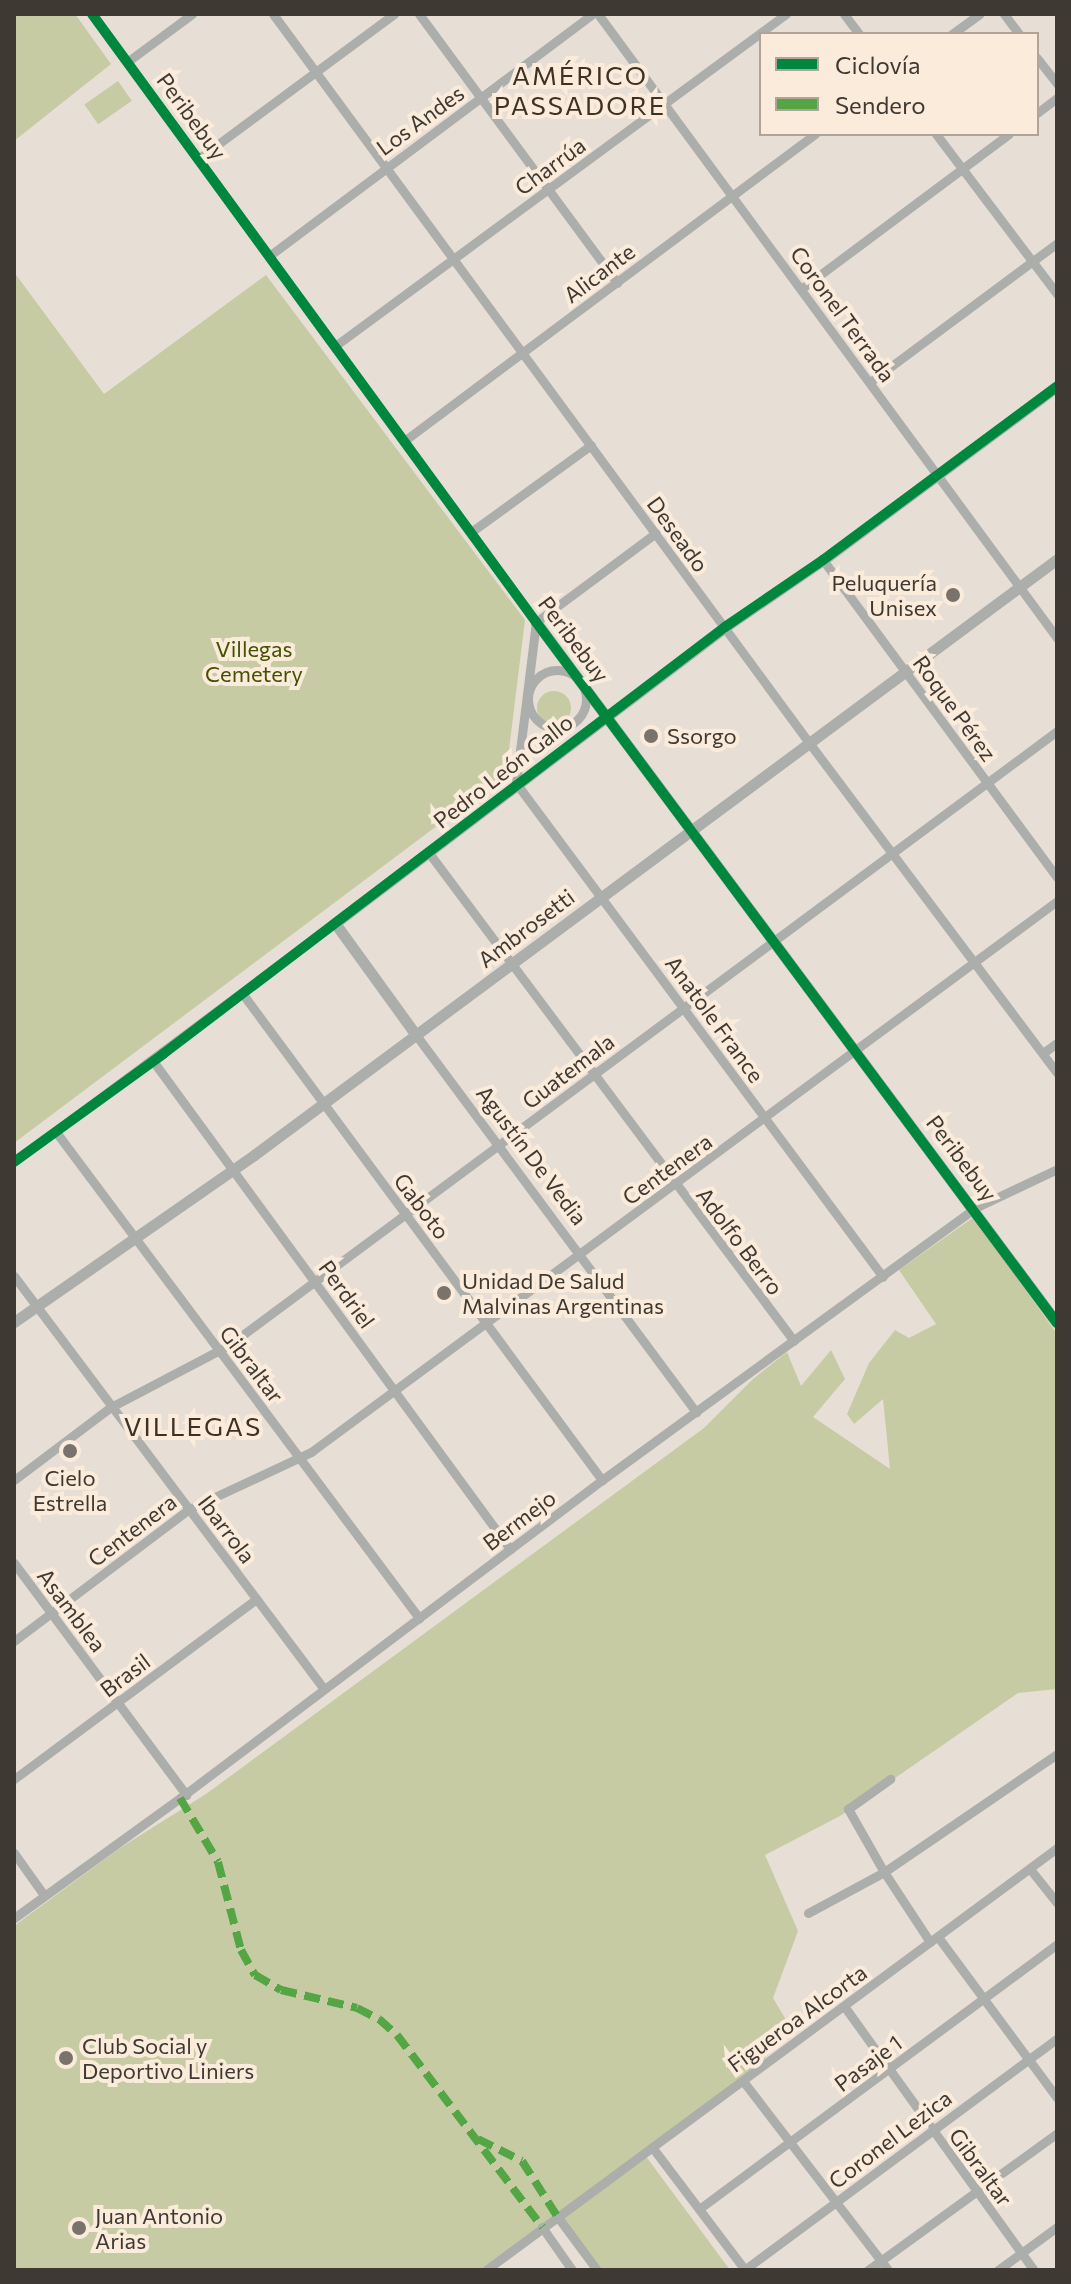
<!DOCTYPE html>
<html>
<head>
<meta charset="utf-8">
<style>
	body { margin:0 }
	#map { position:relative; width:1071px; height:2284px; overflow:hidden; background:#e7ded5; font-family:Commissioner,sans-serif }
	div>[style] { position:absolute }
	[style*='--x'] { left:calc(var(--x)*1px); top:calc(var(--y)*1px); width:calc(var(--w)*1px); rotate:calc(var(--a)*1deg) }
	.green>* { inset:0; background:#c6cba4; transform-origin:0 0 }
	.round { border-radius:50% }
	.minor>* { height:9px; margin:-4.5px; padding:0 4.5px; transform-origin:4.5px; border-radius:4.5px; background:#acaeab }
	.minor>.ring { margin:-4.5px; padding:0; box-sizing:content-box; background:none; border:9px solid #acaeab; border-radius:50% }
	.tertiary>* { height:11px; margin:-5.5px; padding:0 5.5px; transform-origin:5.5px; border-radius:5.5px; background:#acaeab }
	.quiet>* { height:8px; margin-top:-4px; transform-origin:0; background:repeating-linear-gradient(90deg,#54a644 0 16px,transparent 0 24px) }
	.cycleway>* { height:10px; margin:-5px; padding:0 5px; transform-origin:5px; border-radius:5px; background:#00873e }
	.dots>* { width:22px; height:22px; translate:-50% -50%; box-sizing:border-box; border:4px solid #fbebdb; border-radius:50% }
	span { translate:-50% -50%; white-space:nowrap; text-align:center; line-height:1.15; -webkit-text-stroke:8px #fbebdb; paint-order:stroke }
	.street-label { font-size:22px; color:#3f3933 }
	.poi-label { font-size:22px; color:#3f3933 }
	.right { translate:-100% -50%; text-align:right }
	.left { translate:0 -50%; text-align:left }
	.park-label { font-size:22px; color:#435101 }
	.quarter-label { font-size:26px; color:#3d3124; letter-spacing:2px }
	.frame { position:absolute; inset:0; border:16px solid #3f3933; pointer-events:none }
	.legend { position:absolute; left:759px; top:32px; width:280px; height:104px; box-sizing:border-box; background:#fbebdb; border:2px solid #b0a498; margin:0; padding:10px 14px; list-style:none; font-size:24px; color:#3f3933 }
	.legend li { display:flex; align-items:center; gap:16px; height:40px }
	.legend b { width:40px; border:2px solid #b0a498 }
</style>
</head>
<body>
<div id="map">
	<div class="green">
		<i style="clip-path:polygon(19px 14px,75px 14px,111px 64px,14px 141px,14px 18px)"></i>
		<i style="left:118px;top:81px;width:24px;height:41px;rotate:55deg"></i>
		<i style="clip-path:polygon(14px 272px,104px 394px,266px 275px,525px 620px,506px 774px,14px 1143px)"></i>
		<i class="round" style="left:537px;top:691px;width:34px;height:34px"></i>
		<i style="clip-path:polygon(974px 1217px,1057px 1334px,1057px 1689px,1018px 1693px,840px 1816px,765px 1855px,798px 1931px,773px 1998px,792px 2030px,743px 2081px,486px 2270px,14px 2270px,14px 1926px,120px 1848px,206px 1794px,704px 1428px,753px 1379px,787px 1352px,801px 1386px,831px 1350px,845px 1379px,813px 1417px,890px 1469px,883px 1399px,854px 1424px,847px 1414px,869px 1363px,895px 1330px,909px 1338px,936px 1324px,899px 1270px)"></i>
		<i style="clip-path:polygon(645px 2155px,730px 2270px,601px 2270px,562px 2218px)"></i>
	</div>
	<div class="minor">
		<i style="--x:92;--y:14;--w:753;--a:53.86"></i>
		<i style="--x:273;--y:14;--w:906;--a:53.66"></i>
		<i style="--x:810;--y:744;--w:411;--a:53.1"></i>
		<i style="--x:419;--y:14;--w:334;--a:53.6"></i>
		<i style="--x:598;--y:14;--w:775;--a:53.66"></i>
		<i style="--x:844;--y:14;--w:25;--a:53"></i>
		<i style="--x:1004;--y:14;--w:25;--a:53"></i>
		<i style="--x:952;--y:34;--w:34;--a:-36"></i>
		<i style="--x:1037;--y:58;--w:33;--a:52"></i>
		<i style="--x:127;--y:62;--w:81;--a:-36.4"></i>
		<i style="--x:1037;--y:113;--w:25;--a:-37"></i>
		<i style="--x:936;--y:134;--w:201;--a:52.9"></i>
		<i style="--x:198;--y:159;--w:244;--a:-36.5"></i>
		<i style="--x:269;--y:256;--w:404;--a:-36.8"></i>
		<i style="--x:801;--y:289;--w:259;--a:-36.7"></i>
		<i style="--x:335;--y:346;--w:560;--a:-36.36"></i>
		<i style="--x:870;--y:382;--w:233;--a:-36.6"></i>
		<i style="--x:404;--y:441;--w:513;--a:-36.76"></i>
		<i style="--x:471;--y:532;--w:148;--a:-35.9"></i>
		<i style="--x:823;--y:560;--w:394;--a:53.6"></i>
		<i style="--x:536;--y:622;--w:162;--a:97.1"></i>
		<i style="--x:516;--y:783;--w:615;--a:53.39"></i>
		<i style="--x:536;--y:622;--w:149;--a:-36.6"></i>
		<i class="ring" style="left:528px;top:670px;width:49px;height:49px"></i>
		<i style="--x:429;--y:853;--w:609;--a:53.21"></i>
		<i style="--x:242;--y:993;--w:606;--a:53.53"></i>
		<i style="--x:416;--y:1035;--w:470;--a:53.4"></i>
		<i style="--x:1043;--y:1053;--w:17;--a:-36"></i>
		<i style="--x:153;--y:1061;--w:605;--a:53.81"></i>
		<i style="--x:56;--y:1132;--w:607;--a:53.24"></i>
		<i style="--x:14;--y:1162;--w:400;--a:-36.7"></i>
		<i style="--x:14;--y:1276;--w:516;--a:53.11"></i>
		<i style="--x:14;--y:1480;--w:121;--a:-37"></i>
		<i style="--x:111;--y:1407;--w:133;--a:-27.7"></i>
		<i style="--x:229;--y:1345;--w:1031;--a:-36.56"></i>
		<i style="--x:14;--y:1563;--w:289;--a:53.4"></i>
		<i style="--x:14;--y:1641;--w:219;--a:-37"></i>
		<i style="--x:189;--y:1509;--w:135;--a:-25"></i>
		<i style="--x:311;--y:1452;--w:927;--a:-36.45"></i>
		<i style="--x:14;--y:1779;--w:302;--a:-36.6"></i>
		<i style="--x:14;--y:1853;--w:52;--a:54.5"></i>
		<i style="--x:1030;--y:1869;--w:43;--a:51.5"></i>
		<i style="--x:808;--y:1913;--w:86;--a:-28.3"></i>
		<i style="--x:884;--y:1872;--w:73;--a:-119.7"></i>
		<i style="--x:848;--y:1809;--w:52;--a:-35.5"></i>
		<i style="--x:14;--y:1918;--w:205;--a:-35.9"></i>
		<i style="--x:180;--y:1798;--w:528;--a:-37"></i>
		<i style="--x:602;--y:1480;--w:462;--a:-36.1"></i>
		<i style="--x:975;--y:1208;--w:91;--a:-25.4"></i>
		<i style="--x:938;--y:1937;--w:200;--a:53.5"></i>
		<i style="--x:930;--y:1942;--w:84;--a:-123.3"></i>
		<i style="--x:884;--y:1872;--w:209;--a:-34.3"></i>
		<i style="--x:844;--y:2006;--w:325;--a:54.3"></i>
		<i style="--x:743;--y:2081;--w:238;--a:52.5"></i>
		<i style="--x:652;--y:2147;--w:154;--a:52.9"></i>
		<i style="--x:699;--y:2209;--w:445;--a:-36.5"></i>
		<i style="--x:557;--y:2216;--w:67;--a:53.5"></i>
		<i style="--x:542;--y:2227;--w:52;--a:55.1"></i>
		<i style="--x:486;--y:2270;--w:710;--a:-36.47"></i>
		<i style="--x:744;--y:2270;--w:390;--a:-36.5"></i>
		<i style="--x:868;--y:2270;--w:233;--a:-35.9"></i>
		<i style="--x:998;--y:2270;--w:73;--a:-36.1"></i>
	</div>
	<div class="tertiary">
		<i style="--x:536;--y:622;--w:873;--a:53.38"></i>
		<i style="--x:416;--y:1035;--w:138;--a:-125.9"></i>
		<i style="--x:335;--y:923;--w:490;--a:-37.2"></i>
		<i style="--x:725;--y:627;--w:119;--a:-34.4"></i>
		<i style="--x:823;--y:560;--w:292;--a:-36.6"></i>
		<i style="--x:14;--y:1322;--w:292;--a:-34.8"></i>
		<i style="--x:254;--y:1155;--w:1000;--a:-36.58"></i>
	</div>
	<div class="quiet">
		<i style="--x:180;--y:1798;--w:74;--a:59.3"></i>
		<i style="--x:218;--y:1862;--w:91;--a:75.4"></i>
		<i style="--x:241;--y:1950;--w:29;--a:61"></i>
		<i style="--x:255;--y:1975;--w:30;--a:30"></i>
		<i style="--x:281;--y:1990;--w:78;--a:13.3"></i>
		<i style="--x:357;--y:2008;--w:25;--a:27"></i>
		<i style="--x:379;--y:2019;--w:24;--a:42"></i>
		<i style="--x:397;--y:2035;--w:241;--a:52.9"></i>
		<i style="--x:478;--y:2139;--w:49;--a:26.6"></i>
		<i style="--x:522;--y:2161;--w:65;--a:57.5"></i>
	</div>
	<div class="cycleway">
		<i style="--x:92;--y:14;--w:753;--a:53.86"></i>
		<i style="--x:536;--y:622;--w:873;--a:53.38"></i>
		<i style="--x:14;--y:1162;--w:184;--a:-35.9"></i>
		<i style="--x:163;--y:1054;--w:706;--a:-37.23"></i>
		<i style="--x:725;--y:627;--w:119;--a:-34.4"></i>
		<i style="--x:823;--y:560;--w:292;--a:-36.6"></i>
	</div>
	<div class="dots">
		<i style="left:953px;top:595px;background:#7a736c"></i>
		<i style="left:651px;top:736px;background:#7a736c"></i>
		<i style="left:444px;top:1293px;background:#7a736c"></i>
		<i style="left:70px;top:1451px;background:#7a736c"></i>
		<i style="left:66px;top:2058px;background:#7a736c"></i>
		<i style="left:79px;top:2228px;background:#7a736c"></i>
	</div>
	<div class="street-label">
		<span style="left:192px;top:116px;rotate:54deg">Peribebuy</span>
		<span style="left:420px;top:120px;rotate:-36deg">Los Andes</span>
		<span style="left:550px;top:166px;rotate:-36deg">Charrúa</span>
		<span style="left:599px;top:273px;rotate:-37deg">Alicante</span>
		<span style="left:843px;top:314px;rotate:54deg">Coronel Terrada</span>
		<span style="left:678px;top:534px;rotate:54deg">Deseado</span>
		<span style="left:574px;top:639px;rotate:53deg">Peribebuy</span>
		<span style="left:955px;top:708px;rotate:54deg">Roque Pérez</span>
		<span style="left:503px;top:771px;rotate:-38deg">Pedro León Gallo</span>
		<span style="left:526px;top:928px;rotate:-37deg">Ambrosetti</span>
		<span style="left:715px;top:1019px;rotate:54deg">Anatole France</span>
		<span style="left:568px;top:1071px;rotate:-37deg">Guatemala</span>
		<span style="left:532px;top:1155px;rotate:53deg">Agustín De Vedia</span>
		<span style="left:962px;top:1158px;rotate:53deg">Peribebuy</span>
		<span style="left:667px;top:1169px;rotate:-36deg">Centenera</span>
		<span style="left:422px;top:1206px;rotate:53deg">Gaboto</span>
		<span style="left:740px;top:1241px;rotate:53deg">Adolfo Berro</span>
		<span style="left:347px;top:1294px;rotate:54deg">Perdriel</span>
		<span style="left:252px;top:1364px;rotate:53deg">Gibraltar</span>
		<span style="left:519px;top:1520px;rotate:-37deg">Bermejo</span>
		<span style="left:227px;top:1529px;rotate:53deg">Ibarrola</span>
		<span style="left:132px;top:1530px;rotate:-37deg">Centenera</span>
		<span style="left:72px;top:1610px;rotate:53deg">Asamblea</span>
		<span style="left:125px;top:1675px;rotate:-37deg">Brasil</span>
		<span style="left:797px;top:2018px;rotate:-36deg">Figueroa Alcorta</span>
		<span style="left:868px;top:2063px;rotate:-37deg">Pasaje 1</span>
		<span style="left:890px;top:2139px;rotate:-37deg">Coronel Lezica</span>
		<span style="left:981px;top:2167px;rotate:54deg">Gibraltar</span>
	</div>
	<div class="poi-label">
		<span class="right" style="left:937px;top:595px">Peluquería<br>Unisex</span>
		<span class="left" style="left:667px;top:736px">Ssorgo</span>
		<span class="left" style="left:462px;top:1293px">Unidad De Salud<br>Malvinas Argentinas</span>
		<span style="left:70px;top:1490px">Cielo<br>Estrella</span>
		<span class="left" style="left:82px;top:2058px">Club Social y<br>Deportivo Liniers</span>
		<span class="left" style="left:95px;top:2228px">Juan Antonio<br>Arias</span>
	</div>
	<div class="park-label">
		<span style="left:254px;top:661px">Villegas<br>Cemetery</span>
	</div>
	<div class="quarter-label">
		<span style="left:580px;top:90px">AMÉRICO<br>PASSADORE</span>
		<span style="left:193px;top:1426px">VILLEGAS</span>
	</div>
	<div class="frame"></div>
	<ul class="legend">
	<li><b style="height:10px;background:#00873e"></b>Ciclovía</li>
	<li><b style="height:10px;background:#54a644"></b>Sendero</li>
	</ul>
</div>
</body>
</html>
